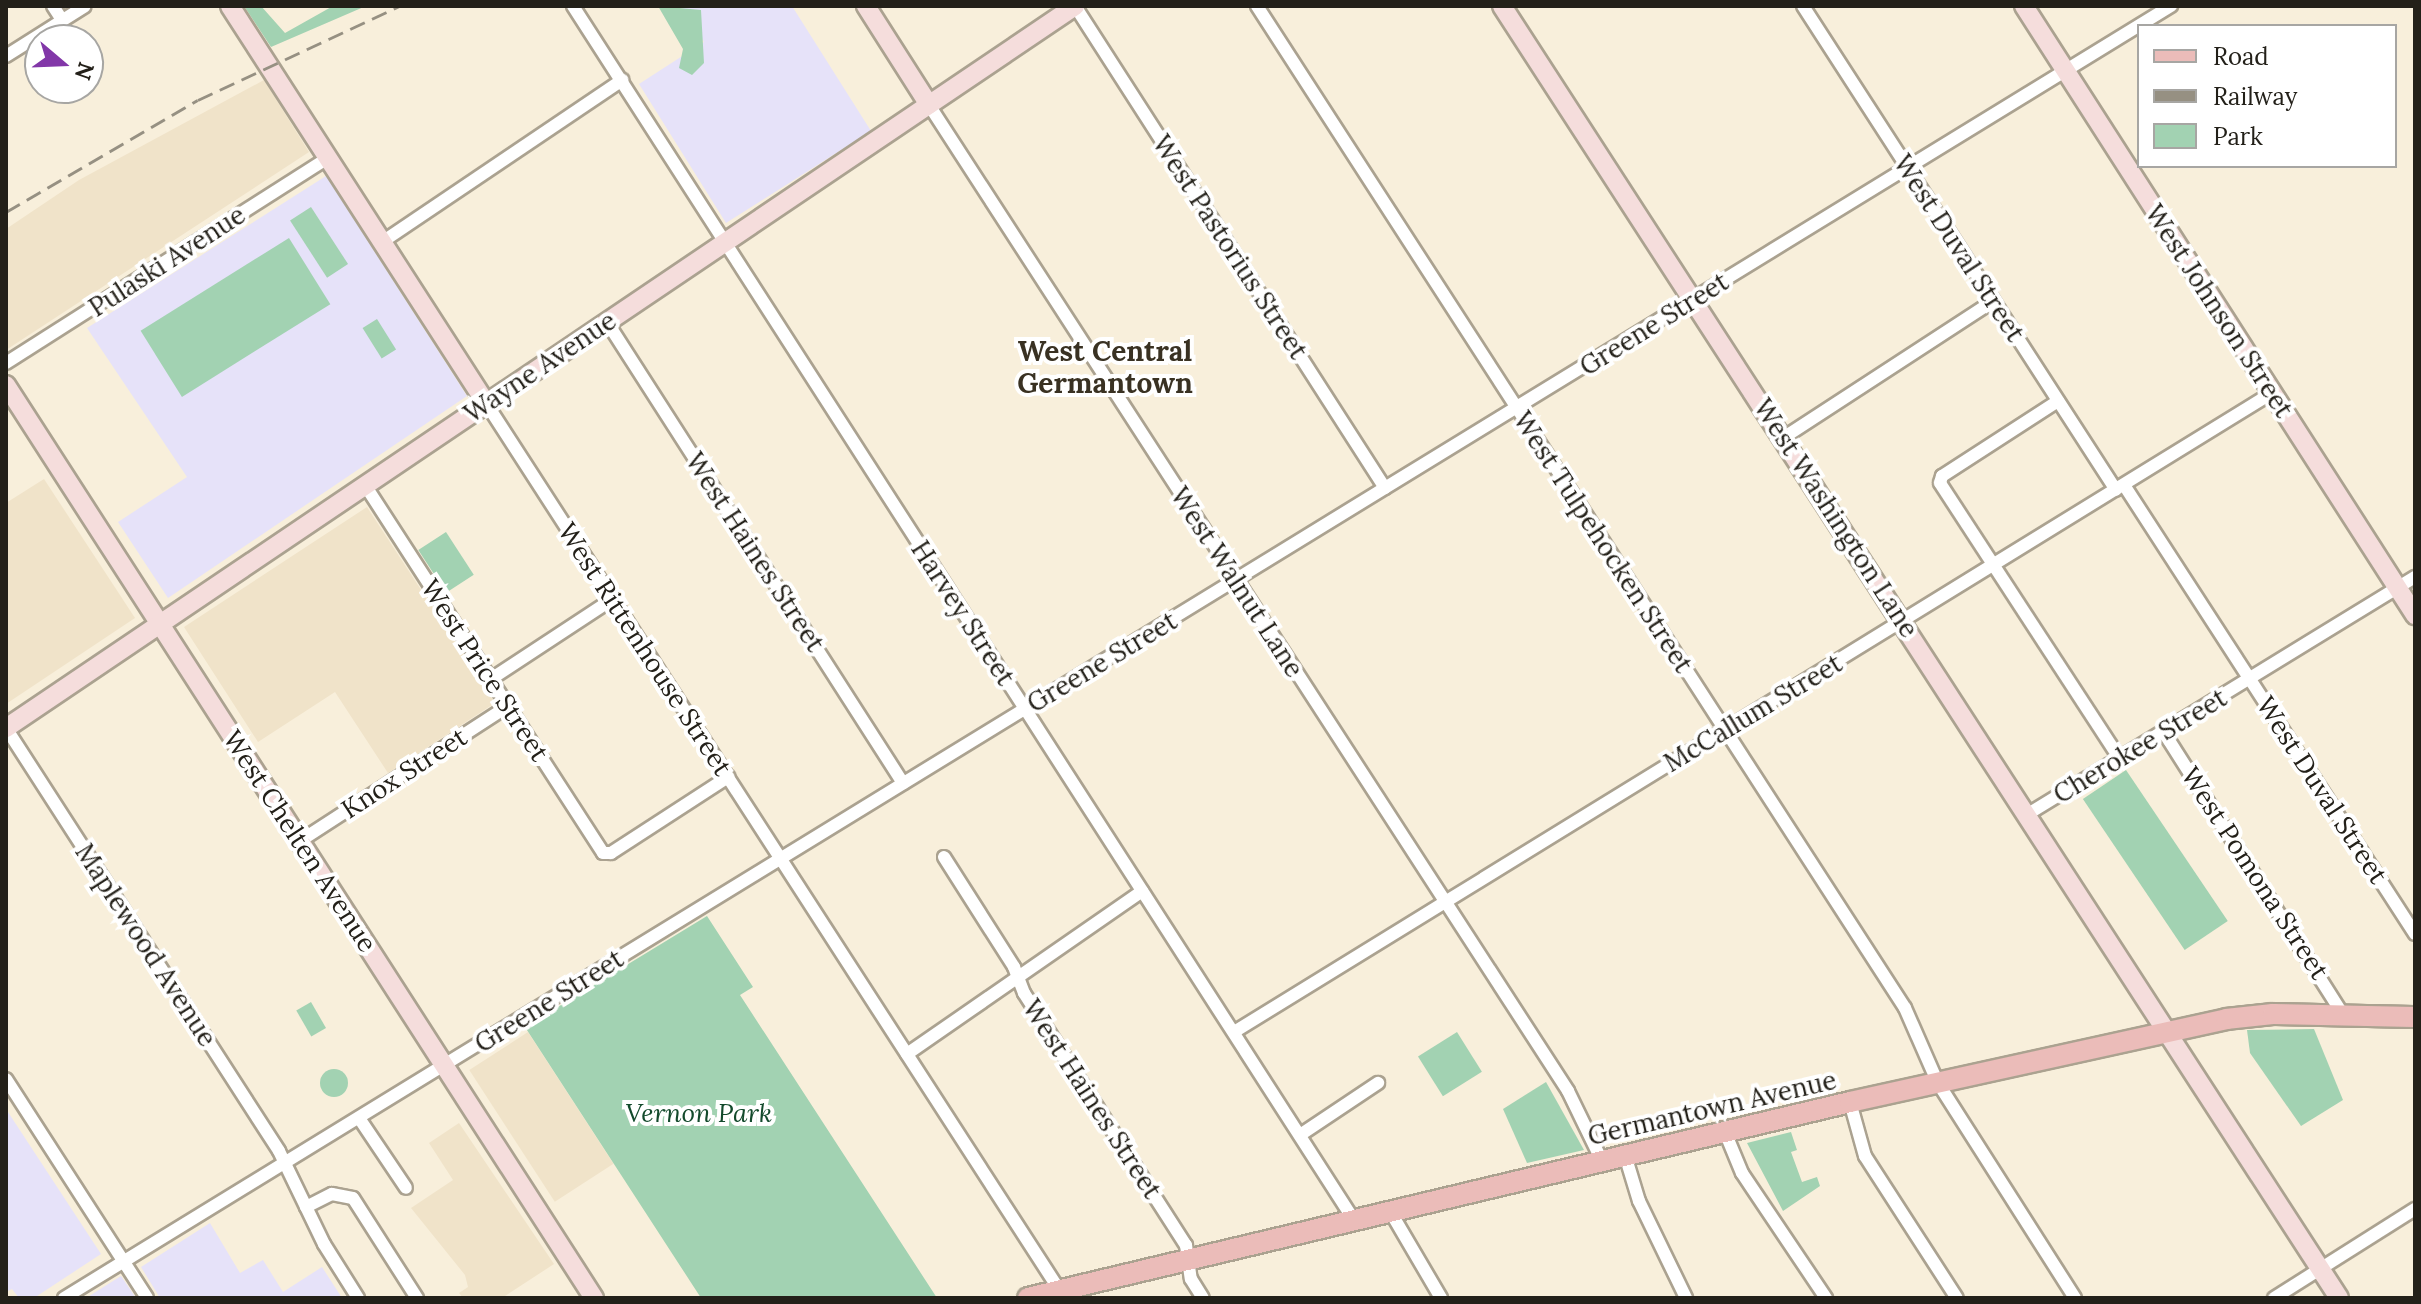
<!DOCTYPE html>
<html>
<head>
<meta charset="utf-8">
<style>
	body { margin:0 }
	#map { position:relative; width:2421px; height:1304px; overflow:hidden; background:#f8efdb; font-family:Lora,serif }
	div>[style] { position:absolute }
	[style*='--x'] { left:calc(var(--x)*1px); top:calc(var(--y)*1px); width:calc(var(--w)*1px); rotate:calc(var(--a)*1deg) }
	.built>* { inset:0; background:#f0e3c9; transform-origin:0 0 }
	.education>* { inset:0; background:#e6e2f9 }
	.green>* { inset:0; background:#a2d2b2; transform-origin:0 0 }
	.round { border-radius:50% }
	.roads { filter:drop-shadow(2px 0 #aba290) drop-shadow(-2px 0 #aba290) drop-shadow(0 2px #aba290) drop-shadow(0 -2px #aba290) }
	.street>* { height:12px; margin:-6px; padding:0 6px; transform-origin:6px; border-radius:6px; background:#fff }
	.secondary>* { height:18px; margin:-9px; padding:0 9px; transform-origin:9px; border-radius:9px; background:#f5dddc }
	.primary>* { height:20px; margin:-10px; padding:0 10px; transform-origin:10px; border-radius:10px; background:#ebbcb9 }
	.rail>* { height:3px; margin-top:-1.5px; transform-origin:0; background:repeating-linear-gradient(90deg,#969082 0 16px,transparent 0 24px) }
	span { translate:-50% -50%; white-space:nowrap; text-align:center; line-height:1.15; -webkit-text-stroke:8px #fff; paint-order:stroke }
	.street-label { font-size:26px; color:#232019 }
	.park-label { font-size:26px; color:#134a2c; font-style:italic }
	.neighbourhood-label { font-size:28px; color:#393122; font-weight:700 }
	.frame { position:absolute; inset:0; border:8px solid #232019; pointer-events:none }
	.legend { position:absolute; left:2137px; top:24px; width:260px; height:144px; box-sizing:border-box; background:#fff; border:2px solid #a7a6a3; margin:0; padding:10px 14px; list-style:none; font-size:24px; color:#232019 }
	.legend li { display:flex; align-items:center; gap:16px; height:40px }
	.legend b { width:40px; border:2px solid #a7a6a3 }
	.north { position:absolute; left:24px; top:24px; width:80px; height:80px; box-sizing:border-box; background:#fff; border:2px solid #a7a6a3; border-radius:50%; rotate:109deg; font-size:22px; font-weight:700; line-height:32px; text-align:center; color:#232019 }
	.north::after { content:''; display:block; margin:auto; width:28px; height:36px; background:#8237a8; clip-path:polygon(50% 0,100% 100%,50% 72%,0 100%) }
</style>
</head>
<body>
<div id="map">
	<div class="built">
		<i style="clip-path:polygon(264px 80px,309px 152px,6px 350px,6px 229px,79px 180px)"></i>
		<i style="clip-path:polygon(44px 479px,135px 618px,6px 704px,6px 503px)"></i>
		<i style="clip-path:polygon(367px 507px,495px 703px,388px 773px,335px 692px,258px 742px,184px 627px)"></i>
		<i style="left:528px;top:1032px;width:157px;height:70px;rotate:57deg"></i>
		<i style="clip-path:polygon(459px 1123px,554px 1264px,502px 1298px,463px 1298px,459px 1293px,468px 1287px,465px 1275px,411px 1208px,453px 1180px,429px 1143px)"></i>
	</div>
	<div class="education">
		<i style="clip-path:polygon(681px 6px,792px 6px,871px 131px,726px 223px,639px 84px,704px 42px)"></i>
		<i style="clip-path:polygon(326px 176px,467px 396px,168px 598px,118px 522px,187px 477px,87px 328px)"></i>
		<i style="clip-path:polygon(6px 1109px,101px 1254px,34px 1298px,19px 1298px,12px 1289px,6px 1292px)"></i>
		<i style="clip-path:polygon(210px 1223px,240px 1273px,263px 1260px,283px 1292px,322px 1267px,342px 1298px,160px 1298px,141px 1267px)"></i>
		<i style="clip-path:polygon(121px 1276px,136px 1298px,86px 1298px)"></i>
	</div>
	<div class="green">
		<i style="clip-path:polygon(244px 6px,261px 6px,285px 33px,333px 6px,366px 6px,271px 47px)"></i>
		<i style="clip-path:polygon(658px 6px,701px 10px,704px 63px,692px 75px,679px 68px,683px 49px)"></i>
		<i style="left:311px;top:207px;width:68px;height:25px;rotate:57deg"></i>
		<i style="left:289px;top:238px;width:78px;height:175px;rotate:58deg"></i>
		<i style="left:377px;top:319px;width:36px;height:17px;rotate:58deg"></i>
		<i style="left:446px;top:532px;width:51px;height:33px;rotate:57deg"></i>
		<i style="left:2126px;top:770px;width:182px;height:52px;rotate:56deg"></i>
		<i style="clip-path:polygon(707px 916px,753px 987px,740px 995px,937px 1298px,701px 1298px,525px 1027px)"></i>
		<i style="left:311px;top:1002px;width:30px;height:17px;rotate:60deg"></i>
		<i style="clip-path:polygon(2314px 1029px,2343px 1100px,2301px 1126px,2250px 1053px,2247px 1030px)"></i>
		<i style="left:1457px;top:1032px;width:47px;height:46px;rotate:58deg"></i>
		<i class="round" style="left:320px;top:1069px;width:28px;height:28px"></i>
		<i style="clip-path:polygon(1546px 1082px,1584px 1150px,1527px 1163px,1503px 1109px)"></i>
		<i style="clip-path:polygon(1791px 1132px,1797px 1150px,1791px 1152px,1802px 1182px,1817px 1177px,1820px 1186px,1783px 1211px,1747px 1143px)"></i>
	</div>
	<div class="roads">
		<div class="street">
			<i style="--x:53;--y:6;--w:17;--a:57"></i>
			<i style="--x:573;--y:6;--w:1444;--a:57.25"></i>
			<i style="--x:1075;--y:6;--w:573;--a:57.25"></i>
			<i style="--x:1257;--y:6;--w:1193;--a:57.11"></i>
			<i style="--x:1905;--y:1008;--w:82;--a:66.3"></i>
			<i style="--x:1938;--y:1083;--w:255;--a:57.5"></i>
			<i style="--x:1803;--y:6;--w:576;--a:57.11"></i>
			<i style="--x:6;--y:56;--w:93;--a:-32.3"></i>
			<i style="--x:929;--y:105;--w:1175;--a:57.05"></i>
			<i style="--x:1568;--y:1091;--w:78;--a:64.1"></i>
			<i style="--x:382;--y:242;--w:290;--a:-34"></i>
			<i style="--x:607;--y:322;--w:548;--a:57.3"></i>
			<i style="--x:6;--y:363;--w:382;--a:-32.5"></i>
			<i style="--x:2058;--y:401;--w:138;--a:147.1"></i>
			<i style="--x:1942;--y:476;--w:7;--a:106"></i>
			<i style="--x:1940;--y:483;--w:328;--a:56.9"></i>
			<i style="--x:486;--y:403;--w:1057;--a:57.12"></i>
			<i style="--x:1783;--y:438;--w:251;--a:-33.1"></i>
			<i style="--x:365;--y:485;--w:438;--a:57.1"></i>
			<i style="--x:603;--y:853;--w:8;--a:0"></i>
			<i style="--x:611;--y:853;--w:140;--a:-33"></i>
			<i style="--x:2124;--y:485;--w:535;--a:57.05"></i>
			<i style="--x:491;--y:679;--w:146;--a:-33.3"></i>
			<i style="--x:6;--y:728;--w:503;--a:57.16"></i>
			<i style="--x:279;--y:1151;--w:103;--a:64.2"></i>
			<i style="--x:324;--y:1244;--w:64;--a:57.8"></i>
			<i style="--x:2163;--y:731;--w:338;--a:57.6"></i>
			<i style="--x:2028;--y:814;--w:454;--a:-31.5"></i>
			<i style="--x:300;--y:841;--w:248;--a:-33"></i>
			<i style="--x:944;--y:857;--w:130;--a:57.5"></i>
			<i style="--x:1014;--y:967;--w:28;--a:69"></i>
			<i style="--x:1024;--y:993;--w:300;--a:57.3"></i>
			<i style="--x:1186;--y:1245;--w:34;--a:82"></i>
			<i style="--x:1191;--y:1279;--w:22;--a:58"></i>
			<i style="--x:1234;--y:1032;--w:1219;--a:-31.62"></i>
			<i style="--x:907;--y:1054;--w:286;--a:-34.7"></i>
			<i style="--x:6;--y:1079;--w:260;--a:57.2"></i>
			<i style="--x:1850;--y:1102;--w:56;--a:74.5"></i>
			<i style="--x:1865;--y:1156;--w:169;--a:57.1"></i>
			<i style="--x:359;--y:1118;--w:84;--a:56.1"></i>
			<i style="--x:1725;--y:1132;--w:44;--a:67.5"></i>
			<i style="--x:1742;--y:1173;--w:151;--a:56.1"></i>
			<i style="--x:1300;--y:1135;--w:94;--a:-33.7"></i>
			<i style="--x:1625;--y:1155;--w:48;--a:73.1"></i>
			<i style="--x:1639;--y:1201;--w:108;--a:64.1"></i>
			<i style="--x:306;--y:1207;--w:29;--a:-27"></i>
			<i style="--x:332;--y:1194;--w:21;--a:11"></i>
			<i style="--x:353;--y:1198;--w:119;--a:57.4"></i>
			<i style="--x:1390;--y:1211;--w:101;--a:59.6"></i>
			<i style="--x:64;--y:1298;--w:2472;--a:-31.52"></i>
			<i style="--x:2274;--y:1298;--w:167;--a:-32.3"></i>
		</div>
		<div class="secondary">
			<i style="--x:230;--y:6;--w:472;--a:57.2"></i>
			<i style="--x:866;--y:6;--w:117;--a:57.5"></i>
			<i style="--x:1502;--y:6;--w:1539;--a:57.06"></i>
			<i style="--x:2024;--y:6;--w:724;--a:57.3"></i>
			<i style="--x:6;--y:385;--w:1086;--a:57.22"></i>
			<i style="--x:6;--y:728;--w:1290;--a:-34.03"></i>
		</div>
		<div class="primary">
			<i style="--x:1028;--y:1298;--w:845;--a:-13.41"></i>
			<i style="--x:1850;--y:1102;--w:385;--a:-12.4"></i>
			<i style="--x:2226;--y:1019;--w:47;--a:-6.1"></i>
			<i style="--x:2273;--y:1014;--w:142;--a:1.2"></i>
		</div>
	</div>
	<div class="rail">
		<i style="--x:6;--y:212;--w:222;--a:-30.3"></i>
		<i style="--x:198;--y:100;--w:223;--a:-25"></i>
	</div>
	<div class="street-label">
		<span style="left:1230px;top:247px;rotate:57deg">West Pastorius Street</span>
		<span style="left:1959px;top:248px;rotate:57deg">West Duval Street</span>
		<span style="left:167px;top:261px;rotate:-33deg">Pulaski Avenue</span>
		<span style="left:2219px;top:311px;rotate:57deg">West Johnson Street</span>
		<span style="left:1654px;top:324px;rotate:-32deg">Greene Street</span>
		<span style="left:540px;top:367px;rotate:-34deg">Wayne Avenue</span>
		<span style="left:1836px;top:518px;rotate:57deg">West Washington Lane</span>
		<span style="left:1603px;top:542px;rotate:57deg">West Tulpehocken Street</span>
		<span style="left:755px;top:552px;rotate:57deg">West Haines Street</span>
		<span style="left:1237px;top:582px;rotate:57deg">West Walnut Lane</span>
		<span style="left:963px;top:613px;rotate:57deg">Harvey Street</span>
		<span style="left:645px;top:649px;rotate:57deg">West Rittenhouse Street</span>
		<span style="left:1102px;top:662px;rotate:-31deg">Greene Street</span>
		<span style="left:485px;top:670px;rotate:57deg">West Price Street</span>
		<span style="left:1753px;top:713px;rotate:-31deg">McCallum Street</span>
		<span style="left:2140px;top:746px;rotate:-31deg">Cherokee Street</span>
		<span style="left:404px;top:773px;rotate:-33deg">Knox Street</span>
		<span style="left:2322px;top:790px;rotate:57deg">West Duval Street</span>
		<span style="left:300px;top:841px;rotate:57deg">West Chelten Avenue</span>
		<span style="left:2255px;top:873px;rotate:57deg">West Pomona Street</span>
		<span style="left:146px;top:945px;rotate:57deg">Maplewood Avenue</span>
		<span style="left:549px;top:1001px;rotate:-32deg">Greene Street</span>
		<span style="left:1092px;top:1099px;rotate:57deg">West Haines Street</span>
		<span style="left:1712px;top:1108px;rotate:-13deg">Germantown Avenue</span>
	</div>
	<div class="park-label">
		<span style="left:699px;top:1113px">Vernon Park</span>
	</div>
	<div class="neighbourhood-label">
		<span style="left:1105px;top:367px">West Central<br>Germantown</span>
	</div>
	<div class="frame"></div>
	<ul class="legend">
	<li><b style="height:10px;background:#ebbcb9"></b>Road</li>
	<li><b style="height:10px;background:#969082"></b>Railway</li>
	<li><b style="height:22px;background:#a2d2b2"></b>Park</li>
	</ul>
	<div class="north">N</div>
</div>
</body>
</html>
